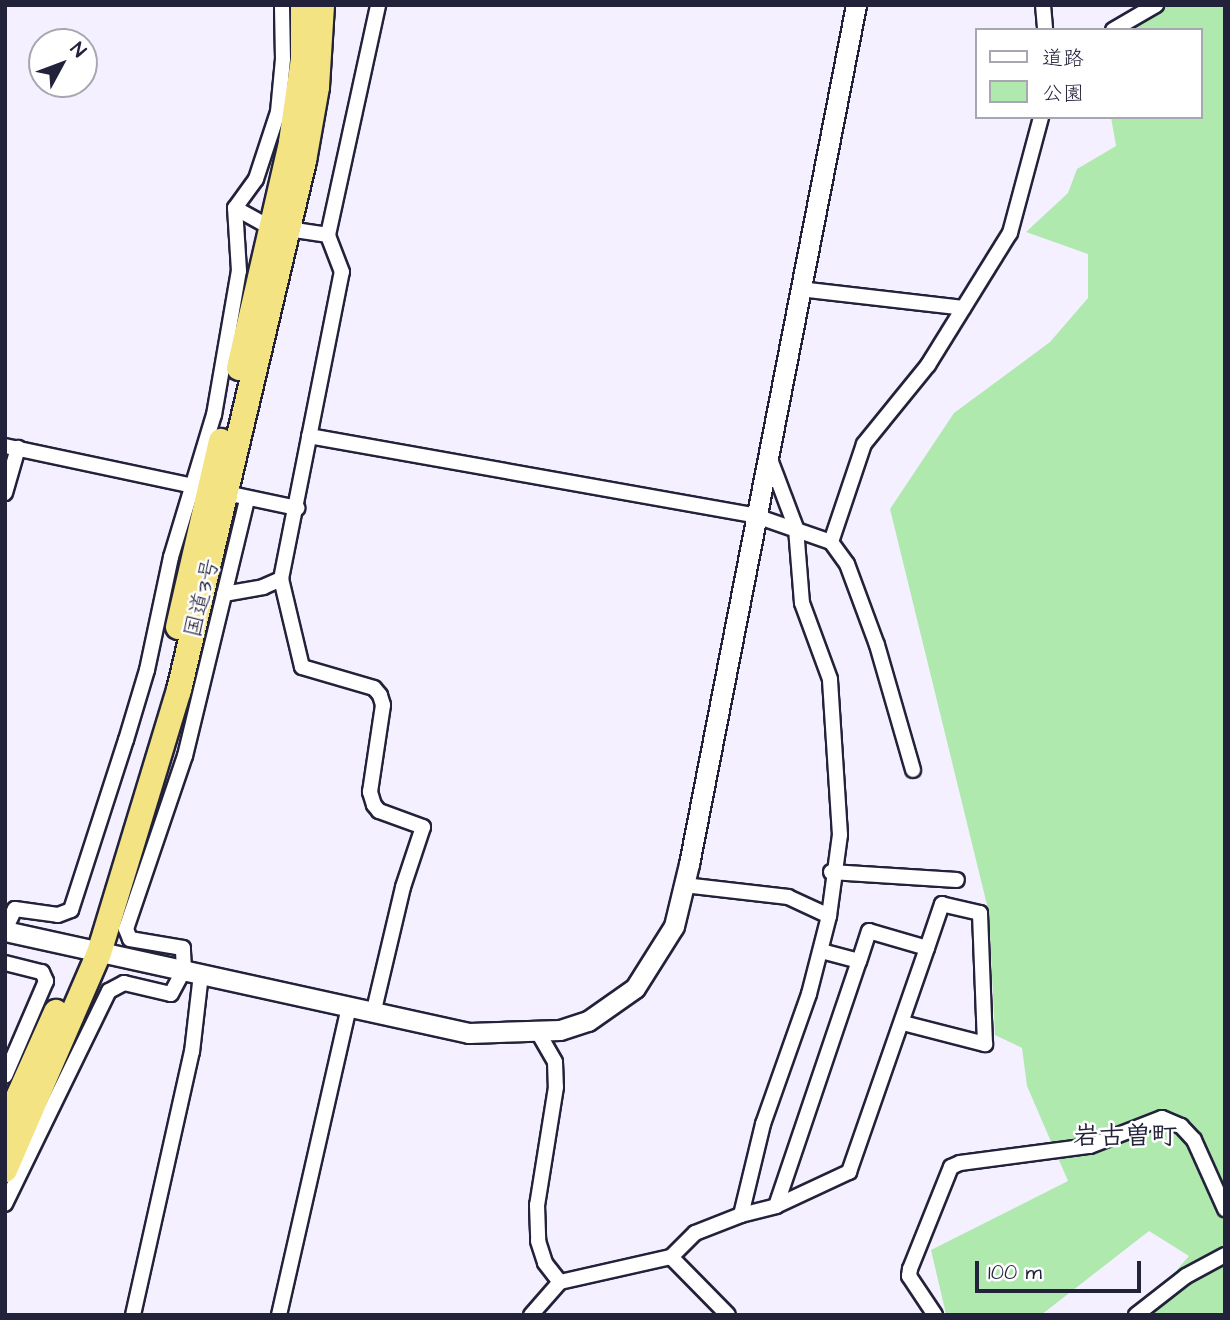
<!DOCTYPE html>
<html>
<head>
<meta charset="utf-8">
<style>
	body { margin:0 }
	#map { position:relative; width:1230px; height:1320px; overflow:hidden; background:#f4f0ff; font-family:"Architects Daughter","Klee One",sans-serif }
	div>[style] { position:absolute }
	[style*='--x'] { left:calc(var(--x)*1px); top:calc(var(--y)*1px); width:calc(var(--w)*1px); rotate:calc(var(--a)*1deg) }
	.green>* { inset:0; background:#afe9ae }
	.roads { filter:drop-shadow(2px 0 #22223b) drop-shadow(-2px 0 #22223b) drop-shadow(0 2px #22223b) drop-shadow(0 -2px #22223b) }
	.street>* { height:14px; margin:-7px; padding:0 7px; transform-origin:7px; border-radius:7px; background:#fff }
	.secondary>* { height:19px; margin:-9.5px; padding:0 9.5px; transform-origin:9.5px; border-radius:9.5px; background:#fff }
	.highway>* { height:24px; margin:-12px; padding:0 12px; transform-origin:12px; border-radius:12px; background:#f4e382 }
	span { translate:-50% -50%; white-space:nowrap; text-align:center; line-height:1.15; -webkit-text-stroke:5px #fff; paint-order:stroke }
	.street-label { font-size:23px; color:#22223b }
	.quarter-label { font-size:26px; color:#22223b; font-weight:700 }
	.frame { position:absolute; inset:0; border:7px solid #22223b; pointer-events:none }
	.legend { position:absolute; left:975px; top:28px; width:228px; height:91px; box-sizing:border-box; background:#fff; border:2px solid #a7a7b1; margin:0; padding:9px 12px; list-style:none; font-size:21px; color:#22223b }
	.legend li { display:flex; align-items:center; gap:14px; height:35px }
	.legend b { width:35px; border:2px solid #a7a7b1 }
	.north { position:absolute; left:28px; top:28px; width:70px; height:70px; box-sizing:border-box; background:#fff; border:2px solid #a7a7b1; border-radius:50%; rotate:49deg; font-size:19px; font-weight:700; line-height:28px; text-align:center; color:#22223b }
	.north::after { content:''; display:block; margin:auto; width:24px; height:32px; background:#22223b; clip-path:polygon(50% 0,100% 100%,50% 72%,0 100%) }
	.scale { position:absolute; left:975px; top:1261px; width:166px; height:32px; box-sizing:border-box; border:4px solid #22223b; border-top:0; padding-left:9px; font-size:21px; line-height:24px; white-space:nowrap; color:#22223b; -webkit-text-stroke:5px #fff; paint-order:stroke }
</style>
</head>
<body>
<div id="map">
	<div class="green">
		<i style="clip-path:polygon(1165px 5px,1225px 5px,1225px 1315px,1138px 1315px,1189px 1256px,1149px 1231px,1041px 1315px,946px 1314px,931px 1250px,1068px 1181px,1027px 1086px,1022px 1048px,995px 1035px,989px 913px,890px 509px,954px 413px,1050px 342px,1088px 298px,1088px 254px,1026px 232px,1068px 193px,1077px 169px,1116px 146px,1111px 117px,1200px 117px,1200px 30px,1123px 30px)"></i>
	</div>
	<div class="roads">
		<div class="street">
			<i style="--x:1043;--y:5;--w:25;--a:85"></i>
			<i style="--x:1113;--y:30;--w:50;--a:-30.2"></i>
			<i style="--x:235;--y:208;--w:38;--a:29"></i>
			<i style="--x:268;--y:226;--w:61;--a:8.5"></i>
			<i style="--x:800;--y:289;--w:164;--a:6.6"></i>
			<i style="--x:309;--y:436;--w:454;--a:10.1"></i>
			<i style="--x:756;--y:516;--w:79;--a:19.1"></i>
			<i style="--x:831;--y:542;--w:103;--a:-71.4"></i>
			<i style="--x:864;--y:444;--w:102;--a:-51"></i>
			<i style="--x:928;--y:365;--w:155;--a:-58.2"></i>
			<i style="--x:1010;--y:233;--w:120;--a:-75"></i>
			<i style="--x:5;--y:446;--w:299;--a:12"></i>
			<i style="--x:5;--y:493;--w:47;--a:-73.9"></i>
			<i style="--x:831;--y:542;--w:27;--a:54"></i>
			<i style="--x:847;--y:564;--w:86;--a:69.7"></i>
			<i style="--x:877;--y:645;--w:130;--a:73.9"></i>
			<i style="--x:224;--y:594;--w:40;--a:-10"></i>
			<i style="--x:263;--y:587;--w:20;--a:-24"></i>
			<i style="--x:831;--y:872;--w:126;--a:3.6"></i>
			<i style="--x:684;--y:885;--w:105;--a:6.6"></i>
			<i style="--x:788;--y:897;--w:45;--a:24.9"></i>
			<i style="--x:5;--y:930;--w:23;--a:-65"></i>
			<i style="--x:15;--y:909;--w:43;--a:7.9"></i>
			<i style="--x:58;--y:915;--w:14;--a:-21"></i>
			<i style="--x:71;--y:910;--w:179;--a:-72.1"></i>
			<i style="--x:126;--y:740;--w:73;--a:-73.3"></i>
			<i style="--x:147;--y:670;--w:116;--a:-78"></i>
			<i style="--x:171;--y:557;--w:148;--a:-73.2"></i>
			<i style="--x:214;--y:415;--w:146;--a:-80.2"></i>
			<i style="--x:239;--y:271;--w:63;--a:-93.6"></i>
			<i style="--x:235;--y:208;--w:36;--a:-54"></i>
			<i style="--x:256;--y:179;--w:71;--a:-71.8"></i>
			<i style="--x:278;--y:112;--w:53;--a:-84.6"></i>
			<i style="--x:283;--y:59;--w:54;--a:-91.1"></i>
			<i style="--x:5;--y:963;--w:38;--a:14"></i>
			<i style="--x:42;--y:972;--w:10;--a:66"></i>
			<i style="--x:46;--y:981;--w:103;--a:113.3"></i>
			<i style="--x:373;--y:1014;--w:130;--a:-76.7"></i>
			<i style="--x:403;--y:887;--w:63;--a:-71.6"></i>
			<i style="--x:423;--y:827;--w:47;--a:-160"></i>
			<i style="--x:379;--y:811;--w:8;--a:-130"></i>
			<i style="--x:374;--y:805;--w:14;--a:-107"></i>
			<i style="--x:370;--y:792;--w:88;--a:-81.5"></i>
			<i style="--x:383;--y:705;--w:10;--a:-107"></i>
			<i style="--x:380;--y:695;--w:9;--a:-131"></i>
			<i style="--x:374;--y:688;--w:75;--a:-163.7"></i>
			<i style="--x:302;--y:667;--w:90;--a:-103.4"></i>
			<i style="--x:281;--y:579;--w:313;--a:-78.8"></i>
			<i style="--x:342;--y:272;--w:40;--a:-111"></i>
			<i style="--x:328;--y:235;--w:235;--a:-77.7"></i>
			<i style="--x:903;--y:1023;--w:85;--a:14.4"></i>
			<i style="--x:985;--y:1044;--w:131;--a:-92.2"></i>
			<i style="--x:980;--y:913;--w:39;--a:-167"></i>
			<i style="--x:942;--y:904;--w:46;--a:108.8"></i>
			<i style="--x:539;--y:1034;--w:32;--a:60"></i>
			<i style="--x:555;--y:1062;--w:25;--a:88"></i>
			<i style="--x:556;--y:1087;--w:120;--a:99.1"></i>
			<i style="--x:537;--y:1205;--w:36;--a:88"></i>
			<i style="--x:538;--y:1241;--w:23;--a:72"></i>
			<i style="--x:545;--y:1263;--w:24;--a:52"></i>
			<i style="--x:5;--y:1204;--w:237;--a:-64"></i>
			<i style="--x:109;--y:991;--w:17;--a:-28"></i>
			<i style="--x:124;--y:983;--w:48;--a:13.2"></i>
			<i style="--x:171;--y:994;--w:27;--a:-62"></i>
			<i style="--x:184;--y:970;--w:22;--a:-93"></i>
			<i style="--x:183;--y:948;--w:54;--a:-170.4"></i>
			<i style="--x:130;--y:939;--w:11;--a:-112"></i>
			<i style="--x:126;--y:929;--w:183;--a:-71.2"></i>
			<i style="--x:185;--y:756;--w:263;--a:-76.4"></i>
			<i style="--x:776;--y:1206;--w:259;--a:-71.3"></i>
			<i style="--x:741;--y:1215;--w:36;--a:-14"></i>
			<i style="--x:776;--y:1206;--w:81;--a:-25"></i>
			<i style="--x:849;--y:1172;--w:237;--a:-70.8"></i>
			<i style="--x:927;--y:948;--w:60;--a:-163.7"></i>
			<i style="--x:869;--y:931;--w:32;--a:108"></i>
			<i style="--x:859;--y:961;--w:39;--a:-165"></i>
			<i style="--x:671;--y:1257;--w:81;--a:45.5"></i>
			<i style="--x:133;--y:1315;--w:270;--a:-77.4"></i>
			<i style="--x:192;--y:1052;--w:79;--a:-83.4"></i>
			<i style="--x:279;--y:1315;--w:315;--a:-77.2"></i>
			<i style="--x:531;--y:1315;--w:44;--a:-48.7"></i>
			<i style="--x:560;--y:1282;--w:114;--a:-12.7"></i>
			<i style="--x:671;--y:1257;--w:34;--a:-45"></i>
			<i style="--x:695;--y:1233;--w:49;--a:-21.4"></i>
			<i style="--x:741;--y:1215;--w:94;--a:-76.4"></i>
			<i style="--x:763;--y:1124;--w:138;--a:-70.5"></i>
			<i style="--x:809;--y:994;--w:81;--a:-75.6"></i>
			<i style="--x:829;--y:916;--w:82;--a:-82.3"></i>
			<i style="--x:840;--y:835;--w:156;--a:-93.7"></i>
			<i style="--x:830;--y:679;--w:81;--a:-110.2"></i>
			<i style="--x:802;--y:603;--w:75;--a:-94.6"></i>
			<i style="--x:796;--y:528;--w:79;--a:-110.7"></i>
			<i style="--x:935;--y:1315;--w:47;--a:-123.7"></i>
			<i style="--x:909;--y:1276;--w:7;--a:-82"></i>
			<i style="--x:910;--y:1269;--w:110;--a:-68.1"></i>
			<i style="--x:951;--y:1167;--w:10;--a:-24"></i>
			<i style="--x:960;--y:1163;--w:131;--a:-7.5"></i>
			<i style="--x:1090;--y:1146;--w:77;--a:-21.3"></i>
			<i style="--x:1162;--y:1118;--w:21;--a:23"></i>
			<i style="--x:1181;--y:1126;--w:19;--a:47"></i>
			<i style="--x:1194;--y:1140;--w:76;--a:65.8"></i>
			<i style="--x:1136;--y:1315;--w:63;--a:-38"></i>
			<i style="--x:1186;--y:1276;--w:44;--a:-28.3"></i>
		</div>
		<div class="secondary">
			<i style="--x:5;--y:931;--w:475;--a:12.4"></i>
			<i style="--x:469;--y:1033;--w:91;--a:-1.9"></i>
			<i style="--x:560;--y:1030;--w:29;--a:-18"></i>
			<i style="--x:588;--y:1021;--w:57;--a:-35.1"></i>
			<i style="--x:635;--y:988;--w:73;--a:-57.8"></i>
			<i style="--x:674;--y:926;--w:64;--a:-76.4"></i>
			<i style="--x:689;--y:864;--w:875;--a:-79"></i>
		</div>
		<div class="highway">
			<i style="--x:239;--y:368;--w:232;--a:-77"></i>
			<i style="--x:291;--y:142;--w:84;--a:-81.8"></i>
			<i style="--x:303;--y:59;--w:54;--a:-90"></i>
			<i style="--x:178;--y:627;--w:191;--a:-77"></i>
			<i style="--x:5;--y:1126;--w:125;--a:-65.9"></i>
			<i style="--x:5;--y:1170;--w:236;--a:-66.6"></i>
			<i style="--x:99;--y:953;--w:275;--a:-73.1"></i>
			<i style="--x:179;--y:690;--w:544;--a:-76.71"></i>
			<i style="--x:304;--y:161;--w:75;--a:-80"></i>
			<i style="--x:317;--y:87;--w:82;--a:-86.5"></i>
		</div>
	</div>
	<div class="street-label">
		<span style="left:202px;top:598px;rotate:-76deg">国道3号</span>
	</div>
	<div class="quarter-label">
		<span style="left:1125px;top:1137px">岩古曽町</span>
	</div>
	<div class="frame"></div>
	<ul class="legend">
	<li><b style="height:9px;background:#fff"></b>道路</li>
	<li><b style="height:19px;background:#afe9ae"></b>公園</li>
	</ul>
	<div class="north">N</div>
	<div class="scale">100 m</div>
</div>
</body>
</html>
